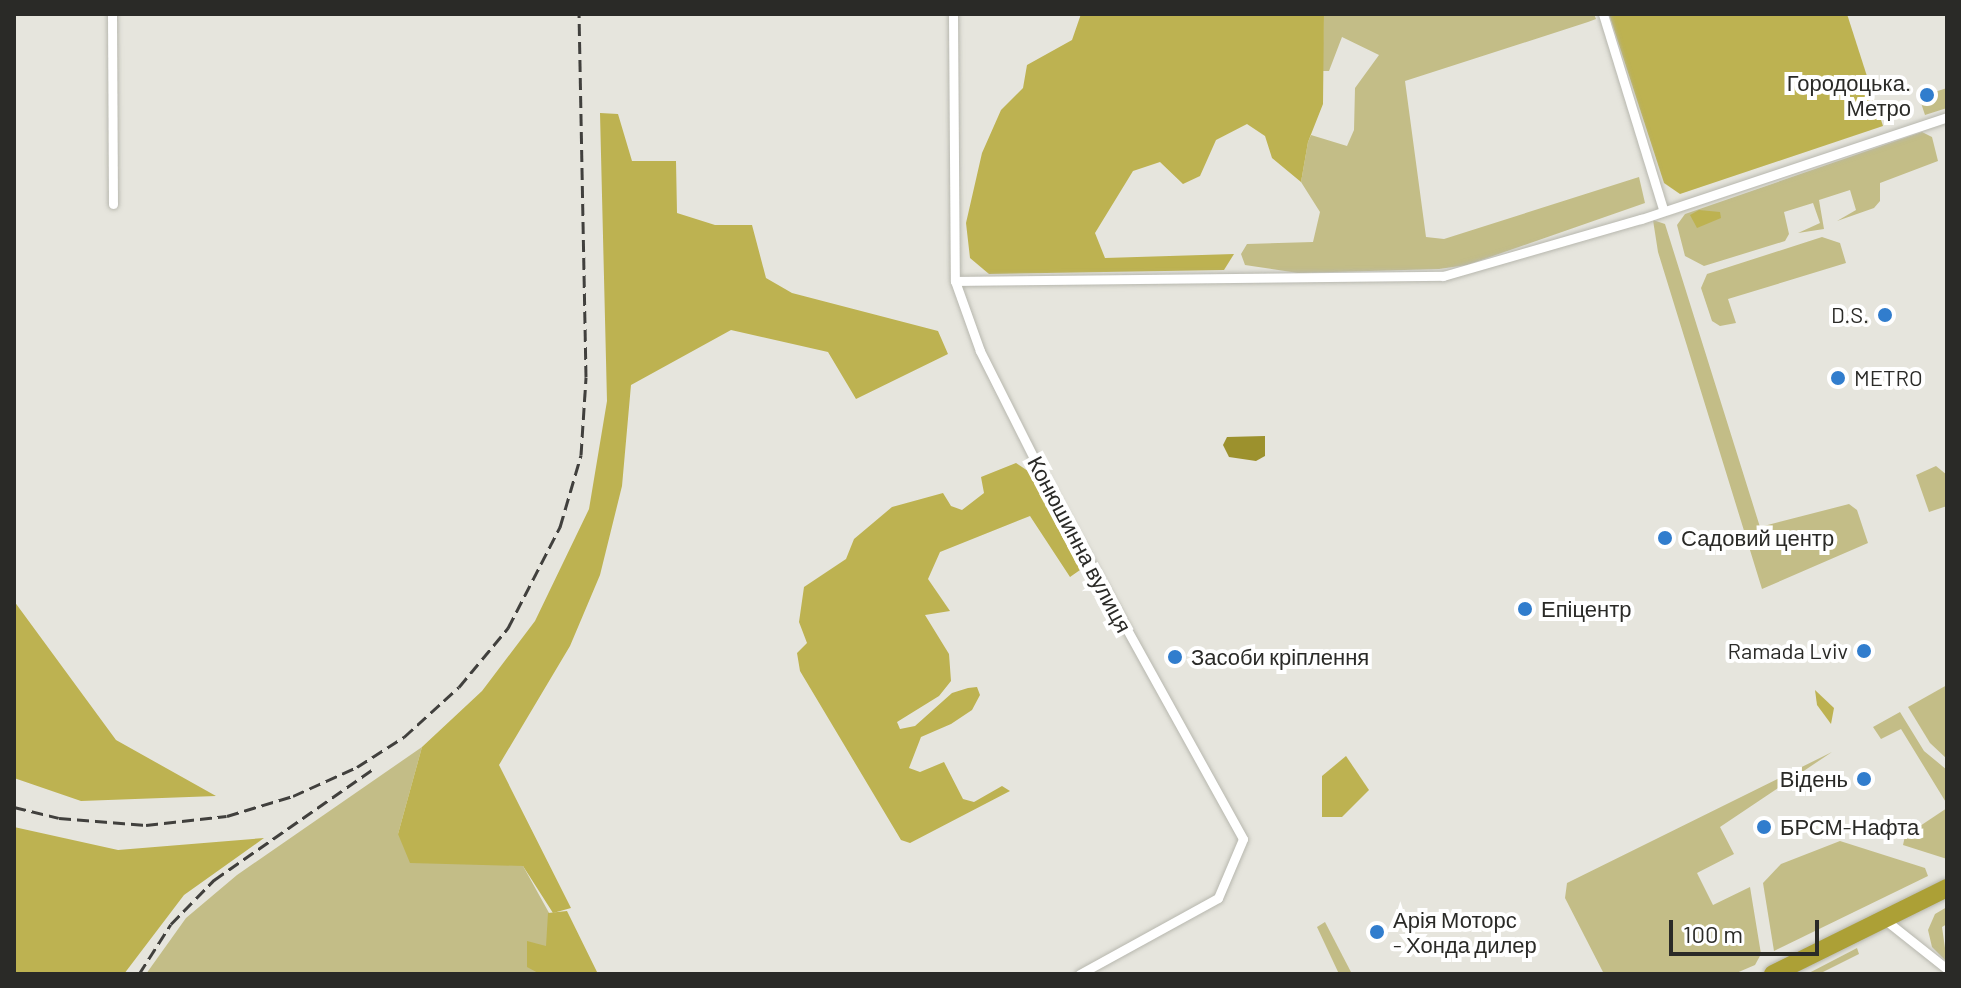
<!DOCTYPE html>
<meta charset="utf-8">
<style>
body{margin:0}
#map{position:relative;width:1961px;height:988px;overflow:hidden;background:#e6e5dd;font-family:Barlow,sans-serif}
div>[style]{position:absolute}
.green>*{inset:0;background:#c3bd87}
.forest>*{inset:0;background:#bdb251}
.water>*{inset:0;background:#9c912d}
.roads{filter:drop-shadow(0 0 2px #b7b7ae) drop-shadow(0 0 2px #b7b7ae)}
.street>*{height:9px;margin:-4.5px;padding:0 4.5px;transform-origin:4.5px;border-radius:4.5px;background:#fff}
.highway>*{height:18px;margin:-9px;padding:0 9px;transform-origin:9px;border-radius:9px;background:#aca036}
.rail>*{height:3px;margin-top:-1.5px;transform-origin:0;background:repeating-linear-gradient(90deg,#41403d 0 12px,transparent 0 18px)}
.dots>*{width:22px;height:22px;translate:-50% -50%;box-sizing:border-box;border:4px solid #fff;border-radius:50%}
span{translate:-50% -50%;white-space:nowrap;text-align:center;line-height:1.15;-webkit-text-stroke:8px #fff;paint-order:stroke}
.poi-label{font-size:22px;color:#2a2a27}
.right{translate:-100% -50%;text-align:right}
.left{translate:0 -50%;text-align:left}
.street-label{font-size:22px;color:#2a2a27}
.frame{position:absolute;inset:0;border:16px solid #2a2a27;pointer-events:none}
.scale{position:absolute;left:1669px;top:920px;width:150px;height:36px;box-sizing:border-box;border:4px solid #2a2a27;border-top:0;padding-left:10px;font-size:24px;line-height:28px;white-space:nowrap;color:#2a2a27;-webkit-text-stroke:6px #fff;paint-order:stroke}
</style>
<div id="map">
<div class="green">
<div style="clip-path:polygon(1324px 14px,1594px 14px,1596px 19px,1588px 22px,1405px 81px,1426px 237px,1444px 239px,1639px 177px,1645px 203px,1467px 265px,1439px 269px,1298px 273px,1245px 265px,1241px 254px,1247px 244px,1313px 242px,1320px 212px,1301px 182px,1308px 142px,1311px 135px,1347px 146px,1354px 130px,1355px 88px,1379px 55px,1342px 37px,1329px 71px,1322px 71px)"></div>
<div style="clip-path:polygon(1947px 88px,1947px 108px,1925px 115px,1919px 97px)"></div>
<div style="clip-path:polygon(1922px 132px,1932px 137px,1938px 161px,1880px 183px,1880px 201px,1874px 208px,1837px 221px,1856px 210px,1850px 190px,1819px 200px,1824px 229px,1798px 233px,1820px 223px,1813px 203px,1784px 212px,1789px 234px,1785px 241px,1704px 266px,1685px 256px,1677px 225px,1685px 214px)"></div>
<div style="clip-path:polygon(1653px 220px,1665px 224px,1760px 527px,1849px 504px,1857px 510px,1868px 543px,1762px 589px,1658px 252px)"></div>
<div style="clip-path:polygon(1822px 237px,1840px 243px,1846px 263px,1728px 299px,1736px 323px,1720px 326px,1712px 321px,1701px 288px,1707px 274px)"></div>
<div style="clip-path:polygon(1936px 466px,1947px 475px,1947px 506px,1929px 512px,1916px 475px)"></div>
<div style="clip-path:polygon(1947px 685px,1947px 759px,1930px 743px,1908px 707px)"></div>
<div style="clip-path:polygon(1900px 712px,1924px 751px,1947px 770px,1947px 804px,1901px 729px,1881px 739px,1873px 727px)"></div>
<div style="clip-path:polygon(422px 747px,398px 834px,523px 866px,583px 974px,146px 974px,186px 918px,237px 875px)"></div>
<div style="clip-path:polygon(1832px 752px,1720px 827px,1734px 854px,1697px 873px,1713px 905px,1750px 887px,1761px 954px,1755px 965px,1734px 974px,1604px 974px,1565px 898px,1567px 883px)"></div>
<div style="clip-path:polygon(1947px 808px,1947px 859px,1903px 845px,1905px 836px)"></div>
<div style="clip-path:polygon(1840px 841px,1925px 868px,1928px 876px,1774px 951px,1763px 883px,1781px 864px)"></div>
<div style="clip-path:polygon(1947px 907px,1947px 924px,1942px 927px,1947px 962px,1932px 947px,1928px 930px,1935px 914px)"></div>
<div style="clip-path:polygon(1325px 922px,1352px 974px,1339px 974px,1317px 927px)"></div>
<div style="clip-path:polygon(1857px 948px,1859px 954px,1819px 974px,1807px 974px)"></div>
</div>
<div class="forest">
<div style="clip-path:polygon(1081px 14px,1324px 14px,1323px 104px,1308px 142px,1301px 182px,1272px 158px,1265px 136px,1247px 124px,1216px 140px,1200px 176px,1183px 184px,1160px 162px,1133px 171px,1095px 233px,1105px 258px,1234px 254px,1224px 270px,989px 274px,970px 258px,966px 223px,982px 153px,1001px 110px,1023px 88px,1027px 65px,1072px 40px)"></div>
<div style="clip-path:polygon(1609px 14px,1847px 14px,1883px 126px,1680px 194px,1664px 183px)"></div>
<div style="clip-path:polygon(600px 113px,618px 114px,632px 161px,676px 161px,677px 213px,715px 225px,752px 225px,766px 278px,792px 293px,938px 331px,948px 354px,856px 399px,828px 352px,731px 330px,631px 385px,622px 486px,600px 575px,570px 646px,499px 765px,571px 908px,553px 913px,523px 866px,410px 863px,398px 834px,422px 747px,482px 691px,535px 621px,589px 509px,607px 401px)"></div>
<div style="clip-path:polygon(1699px 210px,1720px 212px,1721px 218px,1697px 228px,1690px 215px)"></div>
<div style="clip-path:polygon(1016px 463px,1028px 471px,1080px 570px,1070px 577px,1030px 516px,940px 552px,928px 579px,950px 611px,925px 615px,949px 654px,951px 681px,939px 696px,897px 722px,900px 729px,915px 726px,952px 693px,968px 688px,977px 687px,980px 695px,972px 710px,951px 724px,921px 737px,909px 768px,920px 772px,944px 762px,963px 799px,974px 802px,1002px 786px,1010px 791px,910px 843px,901px 840px,800px 671px,797px 653px,807px 643px,799px 622px,804px 587px,846px 559px,854px 539px,892px 507px,943px 493px,951px 506px,962px 510px,984px 493px,981px 477px)"></div>
<div style="clip-path:polygon(14px 601px,116px 740px,216px 796px,81px 801px,14px 778px)"></div>
<div style="clip-path:polygon(1815px 690px,1834px 708px,1831px 724px,1817px 705px)"></div>
<div style="clip-path:polygon(1346px 756px,1369px 790px,1342px 817px,1322px 817px,1322px 776px)"></div>
<div style="clip-path:polygon(14px 827px,118px 850px,264px 838px,184px 895px,124px 974px,14px 974px)"></div>
<div style="clip-path:polygon(567px 911px,598px 974px,540px 974px,527px 967px,527px 941px,546px 946px,548px 913px)"></div>
</div>
<div class="water">
<div style="clip-path:polygon(1265px 436px,1265px 456px,1256px 461px,1229px 457px,1223px 445px,1227px 437px)"></div>
</div>
<div class="roads">
<div class="street">
<div style="left:112px;top:14px;width:190px;rotate:89.7deg"></div>
<div style="left:953px;top:14px;width:267px;rotate:89.6deg"></div>
<div style="left:955px;top:281px;width:74px;rotate:70.3deg"></div>
<div style="left:980px;top:351px;width:162px;rotate:63.3deg"></div>
<div style="left:1053px;top:496px;width:392px;rotate:61deg"></div>
<div style="left:1243px;top:839px;width:64px;rotate:113deg"></div>
<div style="left:1218px;top:898px;width:158px;rotate:151.2deg"></div>
<div style="left:1603px;top:14px;width:204px;rotate:72.9deg"></div>
<div style="left:955px;top:281px;width:488px;rotate:-0.6deg"></div>
<div style="left:1443px;top:276px;width:206px;rotate:-16.1deg"></div>
<div style="left:1641px;top:219px;width:323px;rotate:-18.4deg"></div>
<div style="left:1884px;top:919px;width:80px;rotate:38.4deg"></div>
</div>
<div class="highway">
<div style="left:1773px;top:974px;width:194px;rotate:-26.3deg"></div>
</div>
</div>
<div class="rail">
<div style="left:14px;top:807px;width:46px;rotate:13.7deg"></div>
<div style="left:59px;top:818px;width:87px;rotate:4.6deg"></div>
<div style="left:146px;top:825px;width:81px;rotate:-6.3deg"></div>
<div style="left:227px;top:816px;width:69px;rotate:-16.9deg"></div>
<div style="left:293px;top:796px;width:70px;rotate:-24.4deg"></div>
<div style="left:357px;top:767px;width:56px;rotate:-32.6deg"></div>
<div style="left:404px;top:737px;width:74px;rotate:-42.3deg"></div>
<div style="left:459px;top:687px;width:77px;rotate:-50.3deg"></div>
<div style="left:508px;top:628px;width:114px;rotate:-62.8deg"></div>
<div style="left:560px;top:527px;width:75px;rotate:-73.7deg"></div>
<div style="left:581px;top:455px;width:78px;rotate:-86.3deg"></div>
<div style="left:586px;top:377px;width:363px;rotate:-91.1deg"></div>
<div style="left:139px;top:974px;width:59px;rotate:-57.4deg"></div>
<div style="left:171px;top:924px;width:62px;rotate:-45.7deg"></div>
<div style="left:214px;top:880px;width:194px;rotate:-34.9deg"></div>
</div>
<div class="dots">
<div style="left:1927px;top:95px;background:#317dcd"></div>
<div style="left:1885px;top:315px;background:#317dcd"></div>
<div style="left:1838px;top:378px;background:#317dcd"></div>
<div style="left:1665px;top:538px;background:#317dcd"></div>
<div style="left:1525px;top:609px;background:#317dcd"></div>
<div style="left:1864px;top:651px;background:#317dcd"></div>
<div style="left:1175px;top:657px;background:#317dcd"></div>
<div style="left:1864px;top:779px;background:#317dcd"></div>
<div style="left:1764px;top:827px;background:#317dcd"></div>
<div style="left:1377px;top:932px;background:#317dcd"></div>
</div>
<div class="poi-label">
<span class="right" style="left:1911px;top:95px">Городоцька.<br>Метро</span>
<span class="right" style="left:1869px;top:315px">D.S.</span>
<span class="left" style="left:1854px;top:378px">METRO</span>
<span class="left" style="left:1681px;top:538px">Садовий центр</span>
<span class="left" style="left:1541px;top:609px">Епіцентр</span>
<span class="right" style="left:1848px;top:651px">Ramada Lviv</span>
<span class="left" style="left:1191px;top:657px">Засоби кріплення</span>
<span class="right" style="left:1848px;top:779px">Відень</span>
<span class="left" style="left:1780px;top:827px">БРСМ-Нафта</span>
<span class="left" style="left:1393px;top:932px">Арія Моторс<br>- Хонда дилер</span>
</div>
<div class="street-label">
<span style="left:1080px;top:544px;rotate:62deg">Конюшинна вулиця</span>
</div>
<div class="frame"></div>
<div class="scale">100 m</div>
</div>
